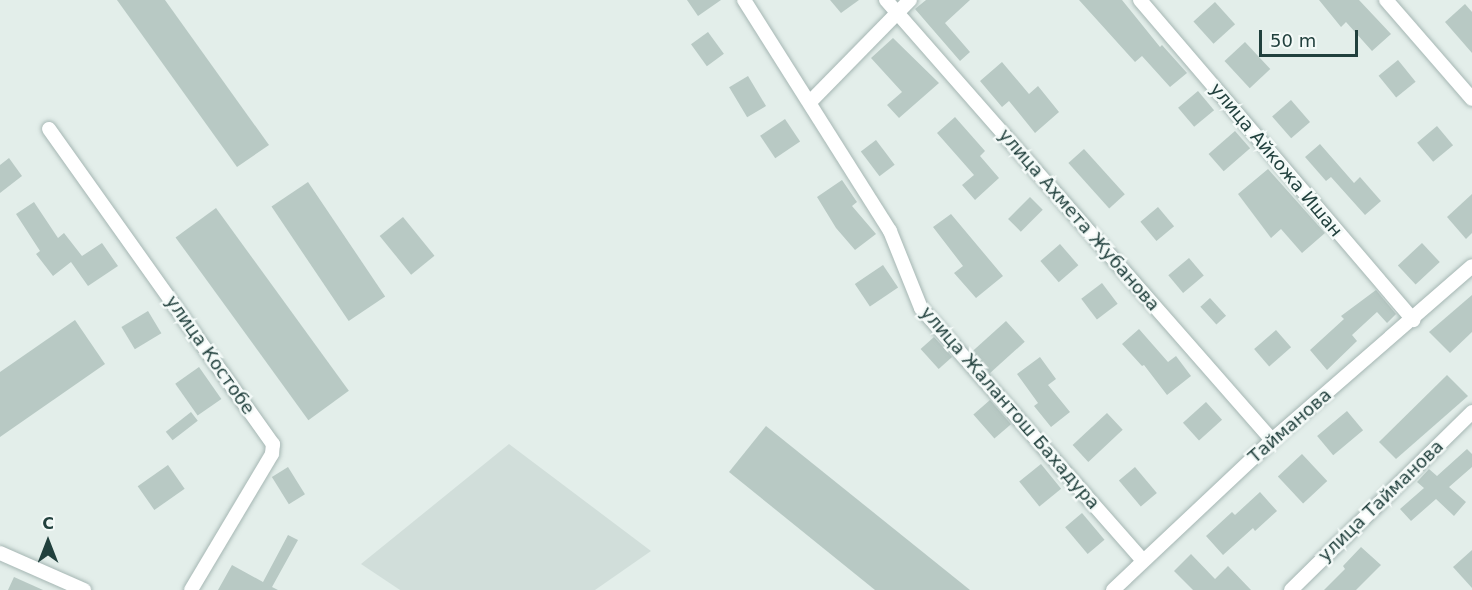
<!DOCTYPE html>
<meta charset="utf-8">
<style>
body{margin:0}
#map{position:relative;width:1472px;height:590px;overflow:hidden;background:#e3eeea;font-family:"DejaVu Sans",sans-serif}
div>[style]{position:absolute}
.built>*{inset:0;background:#d1deda}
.building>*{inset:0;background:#b8c9c4;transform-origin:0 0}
.roads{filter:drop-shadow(0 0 2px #a5b6b3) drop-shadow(0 0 2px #a5b6b3)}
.minor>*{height:14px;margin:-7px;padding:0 7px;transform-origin:7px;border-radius:7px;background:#fff}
span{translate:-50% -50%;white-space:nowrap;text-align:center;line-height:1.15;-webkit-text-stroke:5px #f4faf8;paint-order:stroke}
.street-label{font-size:18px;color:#21403d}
.north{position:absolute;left:18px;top:512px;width:60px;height:60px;-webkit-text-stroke:4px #f4faf8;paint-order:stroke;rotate:0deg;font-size:16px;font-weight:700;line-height:24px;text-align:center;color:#21403d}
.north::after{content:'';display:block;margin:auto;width:21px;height:27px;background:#21403d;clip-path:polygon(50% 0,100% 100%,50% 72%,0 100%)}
.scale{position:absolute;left:1259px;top:30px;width:99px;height:27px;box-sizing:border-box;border:3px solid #21403d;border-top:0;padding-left:8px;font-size:18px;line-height:21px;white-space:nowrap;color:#21403d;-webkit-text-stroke:4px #f4faf8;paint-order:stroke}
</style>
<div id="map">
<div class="built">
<div style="clip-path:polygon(509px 444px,651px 551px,595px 590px,400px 590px,361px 564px)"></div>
</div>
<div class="building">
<div style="clip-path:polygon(117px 0,165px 0,269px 145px,237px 167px)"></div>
<div style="clip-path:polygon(687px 0,721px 0,698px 16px)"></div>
<div style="clip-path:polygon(830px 0,859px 0,841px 13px)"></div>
<div style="clip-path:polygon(926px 0,970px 0,945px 23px,970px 52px,960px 61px,915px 9px)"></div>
<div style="clip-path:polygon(1079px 0,1122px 0,1160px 47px,1162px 45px,1187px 73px,1170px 87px,1142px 56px,1135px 62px)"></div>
<div style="clip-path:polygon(1319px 0,1359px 0,1391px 34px,1372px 51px,1346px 22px,1341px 27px)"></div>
<div style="left:1215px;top:2px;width:30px;height:29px;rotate:48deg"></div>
<div style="clip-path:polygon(1465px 4px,1472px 12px,1472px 53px,1445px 22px)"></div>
<div style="left:708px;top:32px;width:27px;height:21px;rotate:54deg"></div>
<div style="clip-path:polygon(893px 38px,939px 83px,899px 118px,887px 105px,902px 92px,871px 58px)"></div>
<div style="left:1245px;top:42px;width:37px;height:28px;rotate:47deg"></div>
<div style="left:1398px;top:60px;width:28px;height:25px;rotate:51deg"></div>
<div style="clip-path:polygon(1002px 62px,1029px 94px,1038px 86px,1059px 112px,1035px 133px,1009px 101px,1002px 107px,980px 81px)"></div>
<div style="left:748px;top:76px;width:35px;height:22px;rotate:59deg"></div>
<div style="left:1198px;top:91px;width:25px;height:26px;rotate:50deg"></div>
<div style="left:1291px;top:100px;width:29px;height:25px;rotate:49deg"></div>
<div style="clip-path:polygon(955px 117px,985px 151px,980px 156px,999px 178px,975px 200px,962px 185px,974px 175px,937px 133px)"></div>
<div style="left:785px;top:119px;width:27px;height:30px;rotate:56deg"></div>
<div style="left:1437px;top:126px;width:25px;height:26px;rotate:50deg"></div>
<div style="left:1235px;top:131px;width:23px;height:35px;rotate:49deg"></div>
<div style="left:876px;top:140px;width:31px;height:19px;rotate:53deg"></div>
<div style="clip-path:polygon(1320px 144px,1354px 183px,1360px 177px,1381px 201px,1365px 215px,1331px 177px,1326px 181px,1305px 157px)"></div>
<div style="left:1084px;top:149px;width:61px;height:21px;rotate:48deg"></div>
<div style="clip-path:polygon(9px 158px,22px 176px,0 193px,0 165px)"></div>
<div style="clip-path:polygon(1268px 169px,1325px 233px,1302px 253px,1281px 229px,1271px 238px,1238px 194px)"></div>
<div style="clip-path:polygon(842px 180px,857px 202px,852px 206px,876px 234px,855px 250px,836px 228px,817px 197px)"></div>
<div style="left:308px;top:182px;width:138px;height:44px;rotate:56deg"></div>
<div style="clip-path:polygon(1472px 194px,1472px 233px,1466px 239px,1447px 217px)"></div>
<div style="left:1030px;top:197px;width:18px;height:31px;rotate:45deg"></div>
<div style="clip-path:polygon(34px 202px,58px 238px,64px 233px,82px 256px,102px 243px,118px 266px,88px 286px,71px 262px,53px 276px,36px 254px,40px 251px,16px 214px)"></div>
<div style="left:1158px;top:207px;width:25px;height:23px;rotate:50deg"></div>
<div style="left:216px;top:208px;width:226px;height:50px;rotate:54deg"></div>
<div style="clip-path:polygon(951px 214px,1003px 276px,976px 298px,954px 273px,963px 266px,933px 227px)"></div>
<div style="left:403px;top:217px;width:50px;height:30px;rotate:51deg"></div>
<div style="left:1422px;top:243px;width:26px;height:33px;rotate:47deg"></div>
<div style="left:1060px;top:244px;width:28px;height:26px;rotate:49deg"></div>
<div style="left:1189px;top:258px;width:23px;height:27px;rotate:50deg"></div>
<div style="left:883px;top:265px;width:27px;height:34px;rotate:56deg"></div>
<div style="left:1102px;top:283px;width:26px;height:26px;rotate:53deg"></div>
<div style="clip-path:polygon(1376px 290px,1396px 314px,1387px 323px,1377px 312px,1352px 335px,1357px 341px,1327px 370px,1310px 350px,1344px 319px,1341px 316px)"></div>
<div style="clip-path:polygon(1472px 295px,1472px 332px,1450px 353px,1429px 332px)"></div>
<div style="left:1210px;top:298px;width:24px;height:13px;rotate:48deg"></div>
<div style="left:148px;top:311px;width:26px;height:31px;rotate:59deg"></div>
<div style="clip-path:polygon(75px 320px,105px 364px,0 437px,0 372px)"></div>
<div style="left:1006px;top:321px;width:28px;height:47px;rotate:48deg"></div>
<div style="clip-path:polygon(1139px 329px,1168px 362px,1176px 356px,1191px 376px,1167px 395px,1144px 365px,1142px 366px,1122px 344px)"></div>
<div style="left:1276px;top:330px;width:23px;height:29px;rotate:49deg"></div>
<div style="left:934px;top:337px;width:27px;height:18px;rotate:48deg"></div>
<div style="clip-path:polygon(1040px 357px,1056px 379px,1048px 385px,1070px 412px,1051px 427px,1034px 406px,1038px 403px,1017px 374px)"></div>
<div style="left:199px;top:367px;width:39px;height:29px;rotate:55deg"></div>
<div style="clip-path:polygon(1447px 375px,1468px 396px,1396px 459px,1379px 442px)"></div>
<div style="left:990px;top:400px;width:32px;height:22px;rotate:49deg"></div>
<div style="left:1206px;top:402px;width:24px;height:31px;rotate:48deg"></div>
<div style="left:1347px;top:411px;width:25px;height:39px;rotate:50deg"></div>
<div style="left:191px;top:412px;width:11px;height:32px;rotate:52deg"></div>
<div style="left:1107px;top:413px;width:23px;height:47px;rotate:47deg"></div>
<div style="clip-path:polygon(766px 426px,970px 590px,875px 590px,729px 472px)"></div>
<div style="clip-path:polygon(1467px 449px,1472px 454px,1472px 467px,1449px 487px,1466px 502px,1454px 516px,1436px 499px,1411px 521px,1400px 509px,1424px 488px,1417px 482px,1429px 469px,1437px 476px)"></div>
<div style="left:1302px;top:454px;width:37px;height:33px;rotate:47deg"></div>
<div style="left:1041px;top:464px;width:32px;height:28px;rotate:51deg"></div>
<div style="left:168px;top:465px;width:29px;height:37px;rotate:55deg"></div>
<div style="left:288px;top:467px;width:32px;height:19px;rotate:58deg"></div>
<div style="left:1135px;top:467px;width:34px;height:21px;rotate:50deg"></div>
<div style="clip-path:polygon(1260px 492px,1277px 511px,1255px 531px,1253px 528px,1223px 555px,1206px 536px,1232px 512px,1235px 515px)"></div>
<div style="left:1082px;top:513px;width:35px;height:22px;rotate:50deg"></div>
<div style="clip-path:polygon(288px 535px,298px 540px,272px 587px,278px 590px,218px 590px,232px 565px,263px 582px)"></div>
<div style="clip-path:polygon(1361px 547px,1381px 565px,1356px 590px,1324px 590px,1345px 569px,1343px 566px)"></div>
<div style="clip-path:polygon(1472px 550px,1472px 588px,1453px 567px)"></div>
<div style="clip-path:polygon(1191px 554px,1215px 579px,1228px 566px,1251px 590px,1193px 590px,1174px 571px)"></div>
<div style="clip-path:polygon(14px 577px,43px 590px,8px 590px)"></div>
</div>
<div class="roads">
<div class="minor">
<div style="left:744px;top:0;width:273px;rotate:57.7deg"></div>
<div style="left:890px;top:231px;width:83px;rotate:68.1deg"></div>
<div style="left:921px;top:308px;width:335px;rotate:48.7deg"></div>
<div style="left:886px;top:0;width:585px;rotate:48.74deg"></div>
<div style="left:1140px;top:0;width:421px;rotate:49.5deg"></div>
<div style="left:1386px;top:0;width:131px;rotate:49deg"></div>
<div style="left:810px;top:102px;width:143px;rotate:-45.6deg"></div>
<div style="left:49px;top:129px;width:387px;rotate:54.6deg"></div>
<div style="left:273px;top:444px;width:10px;rotate:96deg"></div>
<div style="left:272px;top:454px;width:158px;rotate:120.8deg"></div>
<div style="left:0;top:553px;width:92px;rotate:23.8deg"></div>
<div style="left:1113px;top:590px;width:219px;rotate:-43.3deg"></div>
<div style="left:1272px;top:440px;width:265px;rotate:-41deg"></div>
<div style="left:1291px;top:590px;width:254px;rotate:-44.5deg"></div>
</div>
</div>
<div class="street-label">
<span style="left:1276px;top:160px;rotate:50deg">улица Айкожа Ишан</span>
<span style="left:1079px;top:220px;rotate:49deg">улица Ахмета Жубанова</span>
<span style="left:210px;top:355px;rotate:55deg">улица Костобе</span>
<span style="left:1010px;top:408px;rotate:49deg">улица Жалантош Бахадура</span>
<span style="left:1290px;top:426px;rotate:-41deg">Тайманова</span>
<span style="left:1381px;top:501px;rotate:-44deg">улица Тайманова</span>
</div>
<div class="north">С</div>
<div class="scale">50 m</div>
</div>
